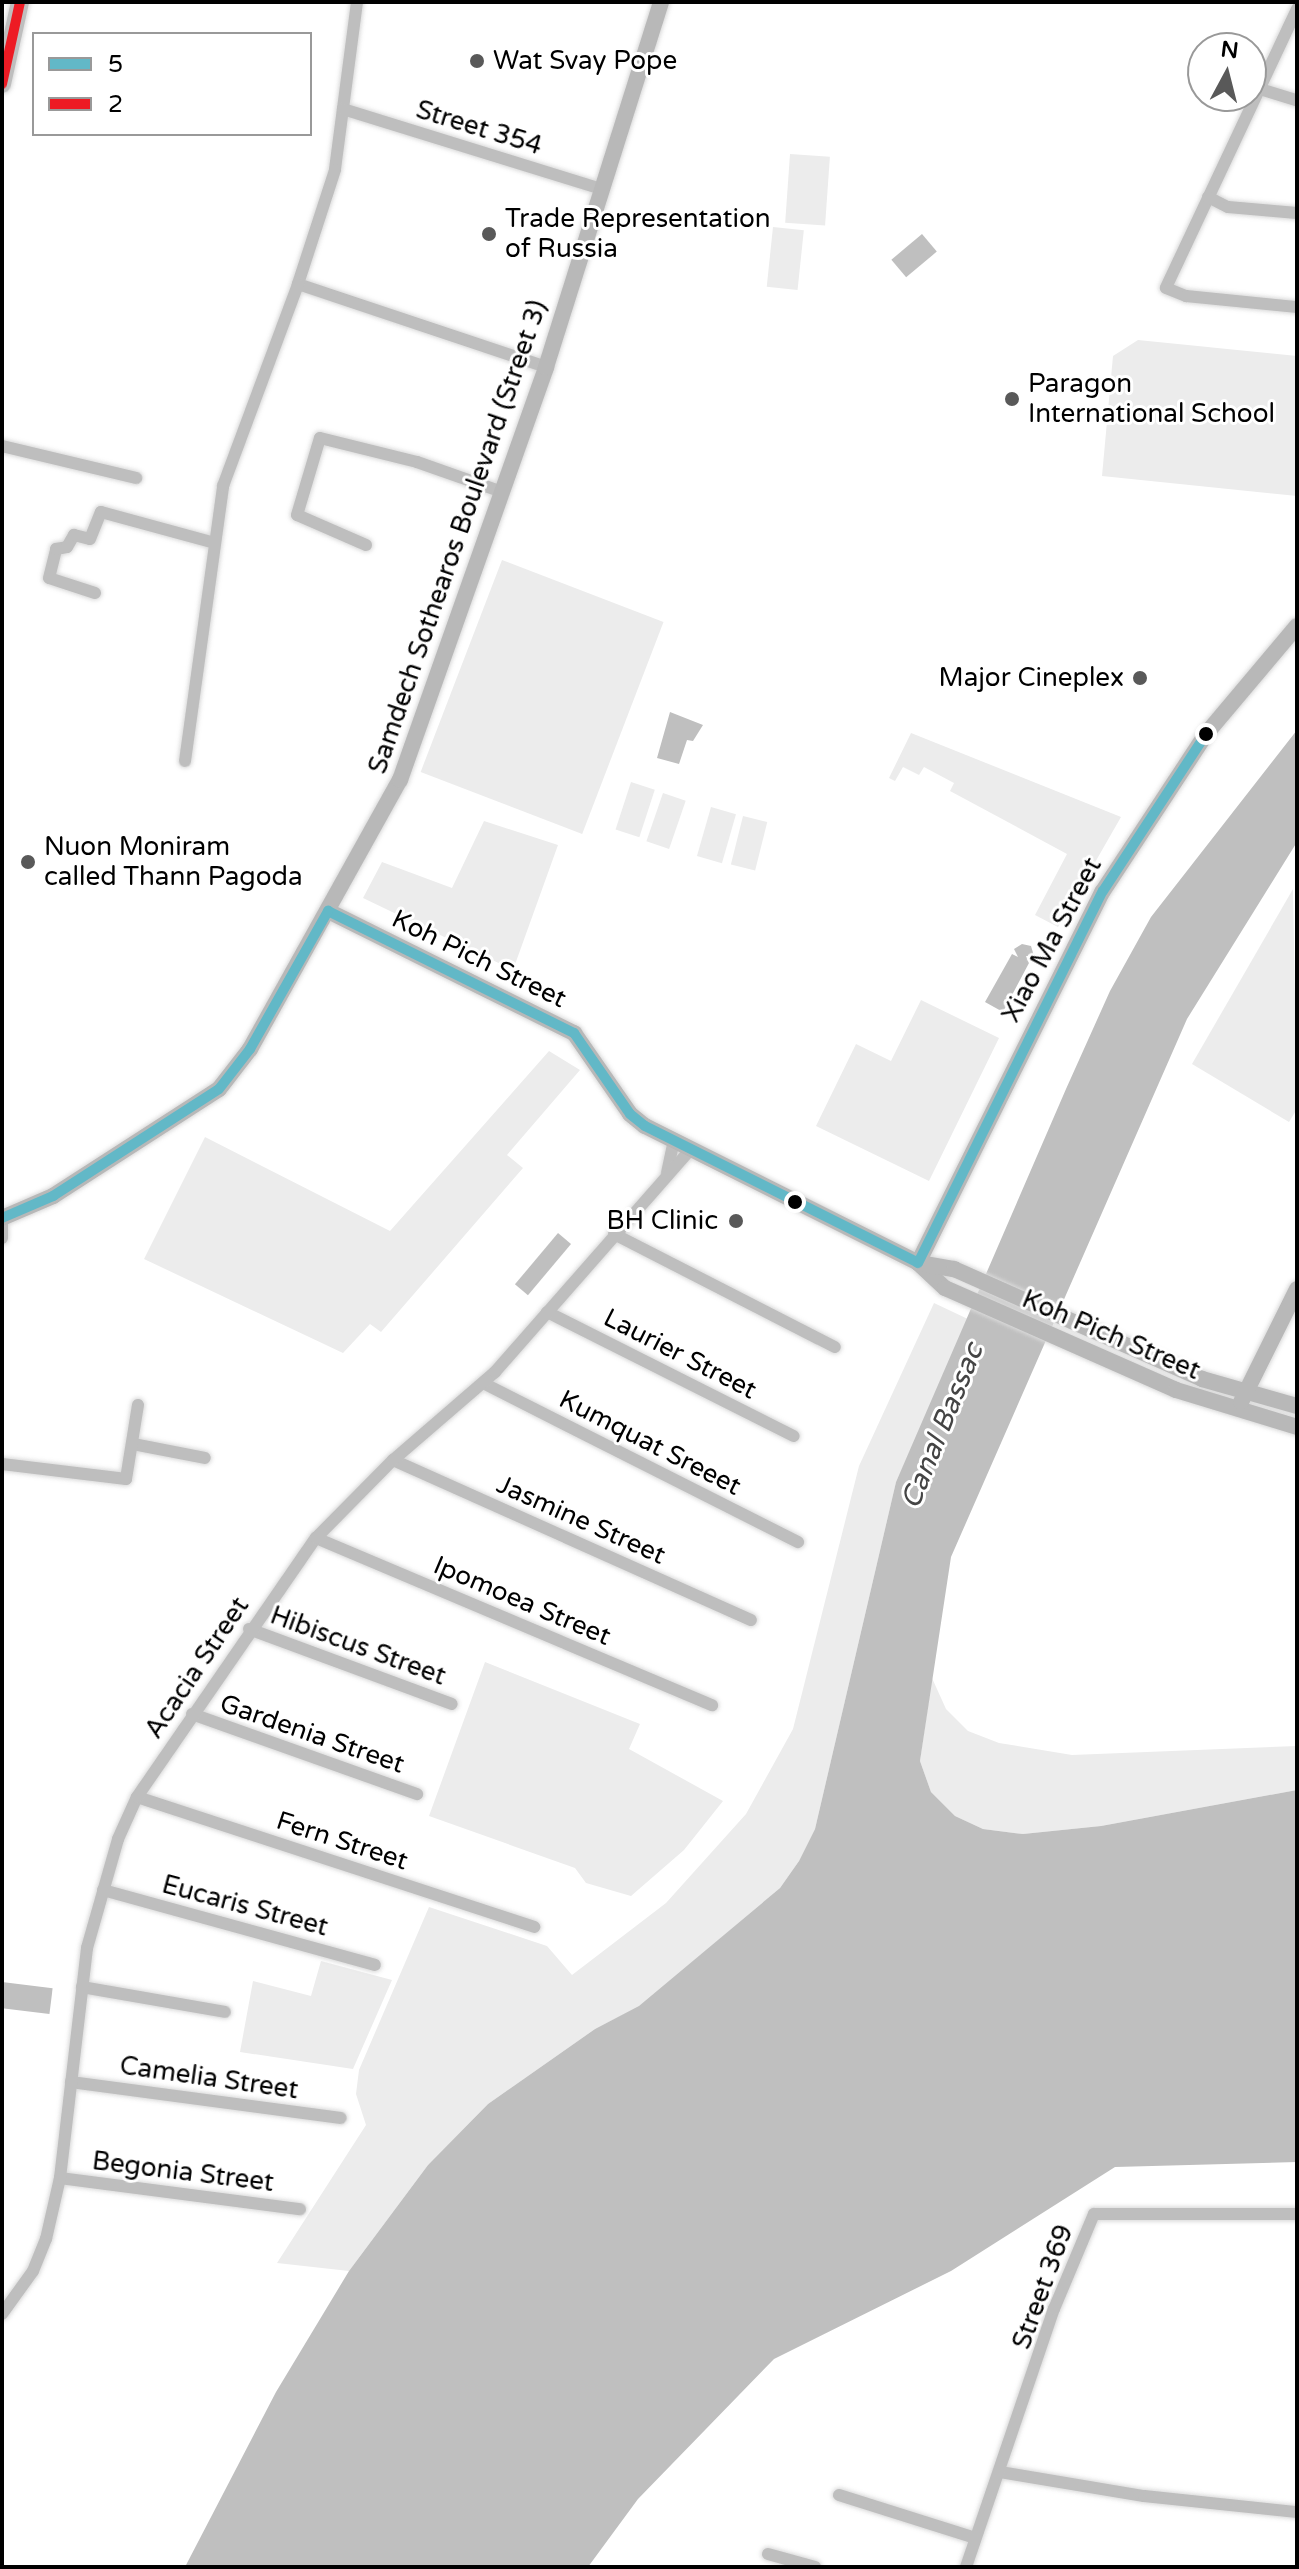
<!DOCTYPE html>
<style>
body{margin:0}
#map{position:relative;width:1299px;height:2569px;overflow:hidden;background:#fff;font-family:"Varela Round",sans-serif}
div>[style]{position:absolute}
.green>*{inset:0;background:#ececec;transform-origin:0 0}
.water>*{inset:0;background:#bfbfbf;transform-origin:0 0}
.roads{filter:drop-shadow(0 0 2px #dbdbdb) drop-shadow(0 0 2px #dbdbdb)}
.street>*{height:12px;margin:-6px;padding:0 6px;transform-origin:6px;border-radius:6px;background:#bebebe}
.secondary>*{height:16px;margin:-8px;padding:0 8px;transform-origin:8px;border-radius:8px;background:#b8b8b8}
.primary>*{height:18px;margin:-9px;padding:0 9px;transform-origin:9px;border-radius:9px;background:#bebebe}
.bus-1>*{height:10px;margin:-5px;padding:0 5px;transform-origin:5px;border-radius:5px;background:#62b8c7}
.bus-2>*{height:10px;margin:-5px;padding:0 5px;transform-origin:5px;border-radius:5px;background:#ed1b24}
.dots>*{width:22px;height:22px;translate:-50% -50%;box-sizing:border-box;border:4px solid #fff;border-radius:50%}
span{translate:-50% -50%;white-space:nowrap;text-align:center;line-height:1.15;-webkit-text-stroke:6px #fff;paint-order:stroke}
.poi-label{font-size:26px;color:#000}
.left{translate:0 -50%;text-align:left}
.right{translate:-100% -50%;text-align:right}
.street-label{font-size:26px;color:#000}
.water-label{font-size:28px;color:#444;font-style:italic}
.frame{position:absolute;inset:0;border:4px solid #000;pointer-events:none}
.legend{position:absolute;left:32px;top:32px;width:280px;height:104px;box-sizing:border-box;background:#fff;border:2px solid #999;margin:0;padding:10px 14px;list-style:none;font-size:24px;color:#000}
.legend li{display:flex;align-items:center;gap:16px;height:40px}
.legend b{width:40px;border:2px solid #999}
.north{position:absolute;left:1187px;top:32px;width:80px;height:80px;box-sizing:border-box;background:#fff;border:2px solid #999;border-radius:50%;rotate:7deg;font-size:22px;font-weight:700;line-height:32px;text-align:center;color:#000}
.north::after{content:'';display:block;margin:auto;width:28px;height:36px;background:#595959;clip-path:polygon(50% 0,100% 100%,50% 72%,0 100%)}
</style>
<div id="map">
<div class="green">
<div style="left:790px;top:154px;width:40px;height:69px;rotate:4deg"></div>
<div style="left:773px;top:227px;width:31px;height:60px;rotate:6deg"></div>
<div style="clip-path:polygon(1138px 340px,1297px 356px,1297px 496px,1102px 476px,1113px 356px)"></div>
<div style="left:502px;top:560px;width:173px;height:227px;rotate:21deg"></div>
<div style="clip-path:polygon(911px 733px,1121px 817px,1058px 927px,1035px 915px,1067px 854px,950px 791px,954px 783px,924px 767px,919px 775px,903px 767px,895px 781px,889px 778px)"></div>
<div style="left:631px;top:782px;width:25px;height:50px;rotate:18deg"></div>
<div style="left:663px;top:793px;width:24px;height:51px;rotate:19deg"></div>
<div style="left:711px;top:807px;width:26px;height:51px;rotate:16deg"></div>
<div style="left:743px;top:816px;width:25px;height:50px;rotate:14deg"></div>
<div style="clip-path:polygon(484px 821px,558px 845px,513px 970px,363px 898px,382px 862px,452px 888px)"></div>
<div style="clip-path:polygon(1293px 889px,1297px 1109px,1289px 1122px,1192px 1064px)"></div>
<div style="clip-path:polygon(921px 1000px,999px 1038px,929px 1181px,816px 1126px,856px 1044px,891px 1061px)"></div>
<div style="clip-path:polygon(549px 1051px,580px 1070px,507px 1155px,523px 1168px,381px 1332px,370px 1324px,343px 1353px,144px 1259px,205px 1137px,390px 1231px)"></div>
<div style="clip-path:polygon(934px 1303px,970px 1320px,896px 1482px,815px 1829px,799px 1861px,780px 1888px,639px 2007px,595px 2029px,488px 2104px,428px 2165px,349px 2271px,277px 2263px,366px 2125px,356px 2094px,359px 2070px,429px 1907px,547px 1946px,572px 1975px,666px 1903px,746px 1814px,793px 1729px,859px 1466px)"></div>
<div style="clip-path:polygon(485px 1662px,640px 1724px,629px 1749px,723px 1801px,684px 1850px,631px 1896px,586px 1883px,575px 1868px,429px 1816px)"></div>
<div style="clip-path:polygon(932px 1678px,946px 1709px,968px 1731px,999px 1743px,1072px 1755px,1297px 1746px,1297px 1790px,1101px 1826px,1023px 1834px,983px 1829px,955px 1816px,931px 1792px,920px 1761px)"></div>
<div style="clip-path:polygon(321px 1961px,392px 1980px,353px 2069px,240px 2052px,253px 1981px,311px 1996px)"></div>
</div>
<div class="water">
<div style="left:922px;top:234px;width:23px;height:40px;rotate:50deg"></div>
<div style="clip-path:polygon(670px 712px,703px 725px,693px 741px,687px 740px,679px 764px,657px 758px)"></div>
<div style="clip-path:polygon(1297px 730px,1297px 842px,1187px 1019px,951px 1557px,920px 1761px,931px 1792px,955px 1816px,983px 1829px,1023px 1834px,1101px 1826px,1297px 1790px,1297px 2162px,1115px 2167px,951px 2271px,774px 2359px,638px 2499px,588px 2567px,185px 2567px,276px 2392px,349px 2271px,428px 2165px,488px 2104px,595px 2029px,639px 2006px,780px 1888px,799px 1861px,815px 1829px,896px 1482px,1066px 1089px,1110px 991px,1151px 917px)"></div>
<div style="clip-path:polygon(1022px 944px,1031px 946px,1034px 956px,1026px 956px,1029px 963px,1003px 1012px,985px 1002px,1012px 954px,1018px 957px,1014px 949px)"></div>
<div style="left:558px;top:1233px;width:17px;height:67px;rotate:40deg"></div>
<div style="left:2px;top:1982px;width:51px;height:26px;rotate:7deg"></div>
</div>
<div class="roads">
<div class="street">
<div style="left:357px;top:2px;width:169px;rotate:97.5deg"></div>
<div style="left:335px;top:170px;width:120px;rotate:108deg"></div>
<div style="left:298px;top:284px;width:262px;rotate:18.5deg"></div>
<div style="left:1297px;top:9px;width:308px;rotate:115.2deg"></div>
<div style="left:1166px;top:288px;width:22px;rotate:22deg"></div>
<div style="left:1186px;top:296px;width:112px;rotate:5.7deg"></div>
<div style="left:1260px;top:89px;width:39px;rotate:17deg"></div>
<div style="left:343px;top:109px;width:270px;rotate:17.2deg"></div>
<div style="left:1208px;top:197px;width:22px;rotate:27deg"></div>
<div style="left:1228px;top:207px;width:69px;rotate:5deg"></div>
<div style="left:2px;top:446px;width:138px;rotate:13.4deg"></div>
<div style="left:366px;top:545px;width:75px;rotate:-156.5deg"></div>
<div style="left:297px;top:515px;width:80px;rotate:-73.4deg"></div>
<div style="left:320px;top:438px;width:100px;rotate:13.9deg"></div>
<div style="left:417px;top:462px;width:90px;rotate:19.4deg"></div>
<div style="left:95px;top:593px;width:48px;rotate:-161.9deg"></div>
<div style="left:49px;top:578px;width:30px;rotate:-76deg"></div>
<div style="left:56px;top:549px;width:11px;rotate:-10deg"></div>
<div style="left:67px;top:547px;width:14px;rotate:-60deg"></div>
<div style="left:74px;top:535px;width:16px;rotate:14deg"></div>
<div style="left:90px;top:539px;width:29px;rotate:-68deg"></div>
<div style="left:101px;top:512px;width:118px;rotate:15.2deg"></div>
<div style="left:185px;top:761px;width:278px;rotate:-82.1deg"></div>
<div style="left:223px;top:486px;width:215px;rotate:-69.6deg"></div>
<div style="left:667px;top:1173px;width:33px;rotate:-78deg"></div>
<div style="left:2px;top:1223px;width:15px;rotate:90deg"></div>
<div style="left:614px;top:1234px;width:248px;rotate:27.1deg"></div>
<div style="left:547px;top:1312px;width:276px;rotate:26.7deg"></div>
<div style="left:483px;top:1383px;width:353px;rotate:26.8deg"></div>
<div style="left:133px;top:1444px;width:73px;rotate:11deg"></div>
<div style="left:393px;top:1460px;width:392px;rotate:24.1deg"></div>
<div style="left:2px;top:1464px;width:125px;rotate:6.9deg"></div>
<div style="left:126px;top:1479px;width:75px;rotate:-80.8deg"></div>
<div style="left:316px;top:1538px;width:430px;rotate:22.9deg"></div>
<div style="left:249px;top:1629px;width:216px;rotate:20.3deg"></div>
<div style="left:192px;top:1714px;width:239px;rotate:19.6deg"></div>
<div style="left:137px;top:1797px;width:418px;rotate:18.1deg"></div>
<div style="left:103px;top:1890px;width:282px;rotate:15.4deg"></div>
<div style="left:82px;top:1987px;width:145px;rotate:9.9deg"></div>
<div style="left:71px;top:2082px;width:272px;rotate:7.6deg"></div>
<div style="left:60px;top:2178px;width:242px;rotate:7.4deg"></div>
<div style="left:2px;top:2314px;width:53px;rotate:-54.2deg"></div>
<div style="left:33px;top:2271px;width:35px;rotate:-68deg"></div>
<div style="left:46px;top:2239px;width:63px;rotate:-77.1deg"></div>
<div style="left:60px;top:2178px;width:232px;rotate:-83.3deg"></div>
<div style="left:87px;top:1948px;width:113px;rotate:-74.1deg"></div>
<div style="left:118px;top:1839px;width:46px;rotate:-65.7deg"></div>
<div style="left:137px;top:1797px;width:315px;rotate:-55.4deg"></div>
<div style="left:316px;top:1538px;width:110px;rotate:-45.4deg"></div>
<div style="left:393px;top:1460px;width:135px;rotate:-40.8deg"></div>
<div style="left:495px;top:1372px;width:295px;rotate:-48.7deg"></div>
<div style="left:1000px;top:2472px;width:146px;rotate:9.5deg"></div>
<div style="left:1144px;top:2496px;width:154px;rotate:6deg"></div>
<div style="left:839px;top:2495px;width:143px;rotate:17.5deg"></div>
<div style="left:768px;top:2554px;width:49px;rotate:15.5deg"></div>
<div style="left:966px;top:2567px;width:273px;rotate:-71.2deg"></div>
<div style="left:1054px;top:2309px;width:103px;rotate:-67.2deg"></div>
<div style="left:1094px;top:2214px;width:203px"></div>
</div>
<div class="secondary">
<div style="left:328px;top:911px;width:275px;rotate:26.4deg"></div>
<div style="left:574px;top:1033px;width:98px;rotate:55.3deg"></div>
<div style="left:630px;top:1114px;width:19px;rotate:39deg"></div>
<div style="left:645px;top:1126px;width:305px;rotate:26.6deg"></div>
<div style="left:918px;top:1263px;width:37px;rotate:43deg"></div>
<div style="left:945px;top:1288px;width:253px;rotate:23.8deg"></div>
<div style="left:1176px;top:1390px;width:127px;rotate:17deg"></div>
<div style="left:2px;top:1218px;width:56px;rotate:-23.3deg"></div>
<div style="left:53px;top:1196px;width:197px;rotate:-32.8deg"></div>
<div style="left:219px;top:1089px;width:51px;rotate:-52.2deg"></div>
<div style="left:250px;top:1049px;width:308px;rotate:-60.9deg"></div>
<div style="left:400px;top:780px;width:438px;rotate:-70.5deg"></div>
<div style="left:546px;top:367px;width:383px;rotate:-72.5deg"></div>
<div style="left:918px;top:1263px;width:415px;rotate:-63.6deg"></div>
<div style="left:1103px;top:891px;width:188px;rotate:-56.7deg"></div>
<div style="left:1206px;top:734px;width:141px;rotate:-49.9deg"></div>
<div style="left:919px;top:1263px;width:36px;rotate:10deg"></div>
<div style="left:954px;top:1269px;width:271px;rotate:23.9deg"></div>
<div style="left:1202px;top:1379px;width:99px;rotate:15.9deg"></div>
<div style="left:1241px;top:1402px;width:126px;rotate:-63.6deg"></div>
</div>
<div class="primary">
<div style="left:2px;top:84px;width:84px;rotate:-77.6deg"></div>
</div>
</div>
<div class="bus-1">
<div style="left:328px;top:911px;width:275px;rotate:26.4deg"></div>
<div style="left:574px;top:1033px;width:98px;rotate:55.3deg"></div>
<div style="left:630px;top:1114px;width:19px;rotate:39deg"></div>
<div style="left:645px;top:1126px;width:305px;rotate:26.6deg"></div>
<div style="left:2px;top:1218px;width:56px;rotate:-23.3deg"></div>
<div style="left:53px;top:1196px;width:197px;rotate:-32.8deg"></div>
<div style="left:219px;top:1089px;width:51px;rotate:-52.2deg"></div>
<div style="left:250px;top:1049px;width:159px;rotate:-60.5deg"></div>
<div style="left:918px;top:1263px;width:415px;rotate:-63.6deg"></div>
<div style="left:1103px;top:891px;width:188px;rotate:-56.7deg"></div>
</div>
<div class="bus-2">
<div style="left:2px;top:84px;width:84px;rotate:-77.6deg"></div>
</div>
<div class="dots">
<div style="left:477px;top:61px;background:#595959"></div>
<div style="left:489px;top:234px;background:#595959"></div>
<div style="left:1012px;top:399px;background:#595959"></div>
<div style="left:1140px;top:678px;background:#595959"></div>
<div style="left:1206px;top:734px;background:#000"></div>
<div style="left:28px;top:862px;background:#595959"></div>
<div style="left:795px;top:1202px;background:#000"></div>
<div style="left:736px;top:1221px;background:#595959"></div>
</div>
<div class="poi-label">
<span class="left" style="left:493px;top:61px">Wat Svay Pope</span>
<span class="left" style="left:505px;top:234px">Trade Representation<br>of Russia</span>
<span class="left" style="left:1028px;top:399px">Paragon<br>International School</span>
<span class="right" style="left:1124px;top:678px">Major Cineplex</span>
<span class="left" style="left:44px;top:862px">Nuon Moniram<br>called Thann Pagoda</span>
<span class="right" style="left:718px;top:1221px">BH Clinic</span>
</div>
<div class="street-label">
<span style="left:479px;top:128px;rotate:17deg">Street 354</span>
<span style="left:458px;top:537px;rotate:-71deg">Samdech Sothearos Boulevard (Street 3)</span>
<span style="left:1052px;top:940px;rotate:-62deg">Xiao Ma Street</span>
<span style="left:479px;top:959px;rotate:26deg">Koh Pich Street</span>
<span style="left:1111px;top:1335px;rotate:23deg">Koh Pich Street</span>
<span style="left:680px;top:1354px;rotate:27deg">Laurier Street</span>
<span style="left:650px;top:1443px;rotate:27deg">Kumquat Sreeet</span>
<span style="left:581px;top:1520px;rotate:24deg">Jasmine Street</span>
<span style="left:522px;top:1601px;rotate:23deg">Ipomoea Street</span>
<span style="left:358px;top:1646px;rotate:20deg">Hibiscus Street</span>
<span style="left:197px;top:1668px;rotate:-56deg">Acacia Street</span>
<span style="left:312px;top:1734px;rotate:19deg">Gardenia Street</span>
<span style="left:342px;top:1841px;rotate:18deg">Fern Street</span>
<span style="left:245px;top:1906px;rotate:15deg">Eucaris Street</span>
<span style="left:209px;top:2078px;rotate:8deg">Camelia Street</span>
<span style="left:183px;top:2172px;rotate:7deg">Begonia Street</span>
<span style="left:1043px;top:2287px;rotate:-70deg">Street 369</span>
</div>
<div class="water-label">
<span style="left:942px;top:1426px;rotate:-68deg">Canal Bassac</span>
</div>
<div class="frame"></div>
<ul class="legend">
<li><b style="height:10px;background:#62b8c7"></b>5</li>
<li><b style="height:10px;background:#ed1b24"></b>2</li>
</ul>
<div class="north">N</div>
</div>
